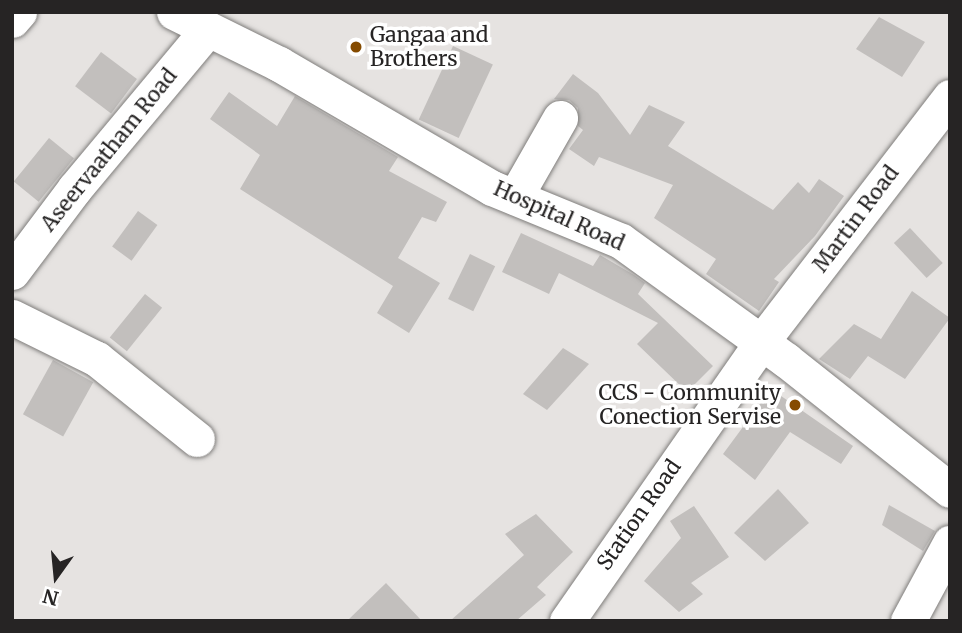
<!DOCTYPE html>
<style>
body{margin:0}
#map{position:relative;width:962px;height:633px;overflow:hidden;background:#e6e3e1;font-family:Merriweather,serif}
div>[style]{position:absolute}
.building>*{inset:0;background:#c2bfbd;transform-origin:0 0}
.roads{filter:drop-shadow(0 0 2px #7f7d7b) drop-shadow(0 0 2px #7f7d7b)}
.minor>*{height:35px;margin:-17.5px;padding:0 17.5px;transform-origin:17.5px;border-radius:17.5px;background:#fff}
.dots>*{width:19px;height:19px;translate:-50% -50%;box-sizing:border-box;border:4px solid #fff;border-radius:50%}
span{translate:-50% -50%;white-space:nowrap;text-align:center;line-height:1.15;-webkit-text-stroke:7px #fff;paint-order:stroke}
.poi-label{font-size:21px;color:#262424}
.left{translate:0 -50%;text-align:left}
.right{translate:-100% -50%;text-align:right}
.street-label{font-size:21px;color:#262424}
.frame{position:absolute;inset:0;border:14px solid #262424;pointer-events:none}
.north{position:absolute;left:21px;top:542px;width:70px;height:70px;-webkit-text-stroke:5px #fff;paint-order:stroke;rotate:195deg;font-size:19px;font-weight:700;line-height:28px;text-align:center;color:#262424}
.north::after{content:'';display:block;margin:auto;width:24px;height:32px;background:#262424;clip-path:polygon(50% 0,100% 100%,50% 72%,0 100%)}
</style>
<div id="map">
<div class="building">
<div style="clip-path:polygon(879px 17px,925px 42px,902px 77px,856px 49px)"></div>
<div style="left:453px;top:46px;width:44px;height:81px;rotate:25deg"></div>
<div style="left:101px;top:52px;width:45px;height:43px;rotate:37deg"></div>
<div style="clip-path:polygon(573px 74px,598px 93px,630px 135px,649px 105px,685px 122px,668px 146px,773px 210px,798px 182px,809px 193px,819px 179px,844px 196px,815px 236px,774px 279px,779px 282px,759px 311px,706px 274px,716px 259px,654px 218px,673px 185px,599px 157px,594px 166px,569px 149px,583px 130px,578px 126px,578px 108px,569px 100px,554px 99px)"></div>
<div style="clip-path:polygon(229px 92px,277px 126px,295px 96px,398px 157px,389px 171px,447px 202px,436px 222px,422px 217px,398px 258px,440px 283px,409px 333px,377px 313px,393px 286px,240px 189px,260px 155px,210px 119px)"></div>
<div style="left:49px;top:138px;width:32px;height:56px;rotate:39deg"></div>
<div style="left:138px;top:211px;width:24px;height:44px;rotate:36deg"></div>
<div style="left:910px;top:228px;width:48px;height:22px;rotate:47deg"></div>
<div style="clip-path:polygon(521px 233px,593px 266px,600px 255px,634px 275px,645px 283px,638px 294px,713px 366px,687px 392px,637px 344px,658px 323px,559px 273px,549px 294px,502px 272px)"></div>
<div style="left:470px;top:254px;width:28px;height:50px;rotate:26deg"></div>
<div style="clip-path:polygon(912px 291px,950px 318px,905px 379px,868px 356px,850px 379px,819px 359px,854px 324px,881px 339px)"></div>
<div style="left:145px;top:294px;width:22px;height:56px;rotate:39deg"></div>
<div style="clip-path:polygon(563px 348px,589px 364px,547px 410px,523px 394px)"></div>
<div style="left:53px;top:360px;width:46px;height:62px;rotate:29deg"></div>
<div style="clip-path:polygon(771px 389px,853px 446px,841px 464px,790px 432px,755px 480px,723px 454px)"></div>
<div style="clip-path:polygon(778px 489px,809px 523px,765px 561px,734px 533px)"></div>
<div style="clip-path:polygon(889px 505px,935px 531px,923px 551px,882px 525px)"></div>
<div style="clip-path:polygon(694px 506px,729px 557px,691px 583px,703px 594px,679px 612px,644px 581px,681px 538px,670px 521px)"></div>
<div style="clip-path:polygon(536px 514px,573px 552px,537px 587px,546px 595px,516px 621px,450px 621px,524px 555px,505px 534px)"></div>
<div style="clip-path:polygon(386px 583px,422px 621px,347px 621px)"></div>
</div>
<div class="roads">
<div class="minor">
<div style="left:174px;top:12px;width:117px;rotate:26.3deg"></div>
<div style="left:279px;top:64px;width:246px;rotate:30.2deg"></div>
<div style="left:492px;top:188px;width:139px;rotate:22.3deg"></div>
<div style="left:621px;top:241px;width:203px;rotate:35.8deg"></div>
<div style="left:786px;top:360px;width:209px;rotate:38.4deg"></div>
<div style="left:12px;top:20px;width:11px;rotate:-49deg"></div>
<div style="left:515px;top:197px;width:91px;rotate:-60.3deg"></div>
<div style="left:12px;top:272px;width:105px;rotate:-53.1deg"></div>
<div style="left:75px;top:188px;width:207px;rotate:-50.1deg"></div>
<div style="left:12px;top:317px;width:95px;rotate:26.3deg"></div>
<div style="left:97px;top:359px;width:128px;rotate:38.7deg"></div>
<div style="left:567px;top:621px;width:341px;rotate:-55.1deg"></div>
<div style="left:762px;top:341px;width:308px;rotate:-52.4deg"></div>
<div style="left:908px;top:621px;width:89px;rotate:-61.7deg"></div>
</div>
</div>
<div class="dots">
<div style="left:356px;top:47px;background:#854b00"></div>
<div style="left:795px;top:405px;background:#854b00"></div>
</div>
<div class="poi-label">
<span class="left" style="left:370px;top:47px">Gangaa and<br>Brothers</span>
<span class="right" style="left:781px;top:405px">CCS - Community<br>Conection Servise</span>
</div>
<div class="street-label">
<span style="left:109px;top:150px;rotate:-51deg">Aseervaatham Road</span>
<span style="left:559px;top:216px;rotate:24deg">Hospital Road</span>
<span style="left:856px;top:219px;rotate:-53deg">Martin Road</span>
<span style="left:639px;top:515px;rotate:-55deg">Station Road</span>
</div>
<div class="frame"></div>
<div class="north">N</div>
</div>
